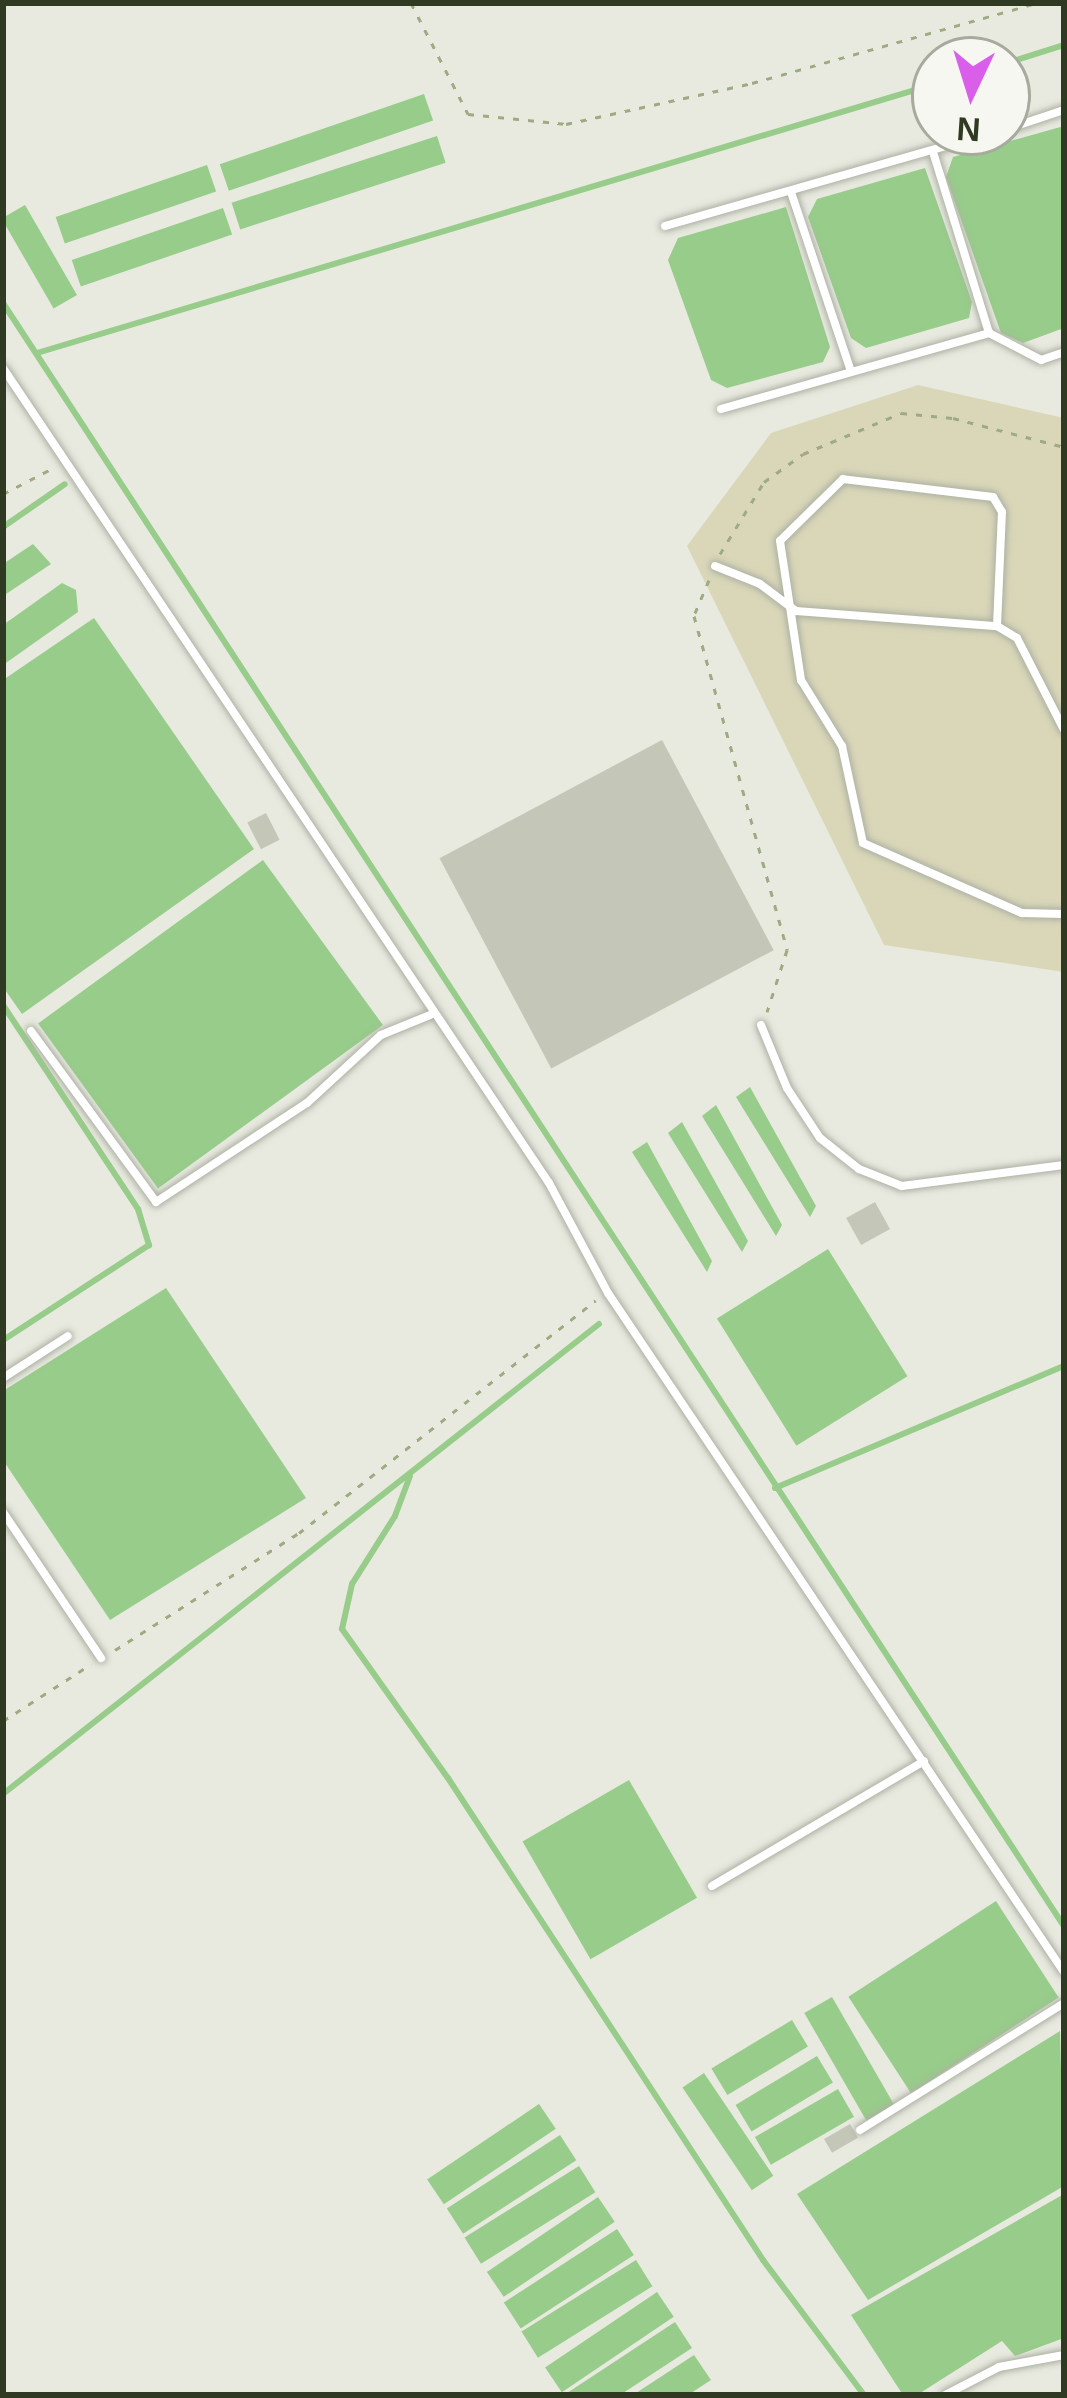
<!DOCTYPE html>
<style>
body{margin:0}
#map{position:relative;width:1067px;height:2398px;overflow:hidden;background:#e8eae0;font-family:Helvetica,sans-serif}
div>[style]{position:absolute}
.green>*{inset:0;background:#dad7b9}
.water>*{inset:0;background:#98cc8a;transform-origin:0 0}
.stream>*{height:6px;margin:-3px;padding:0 3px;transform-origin:3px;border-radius:3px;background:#98cc8a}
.building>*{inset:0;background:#c4c7b8;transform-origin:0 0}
.path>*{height:3px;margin-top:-1.5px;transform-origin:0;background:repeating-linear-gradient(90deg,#9eab82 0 6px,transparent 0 15px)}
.roads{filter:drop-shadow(0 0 3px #adb1a3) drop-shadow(0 0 3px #adb1a3)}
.lane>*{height:8px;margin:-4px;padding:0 4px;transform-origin:4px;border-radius:4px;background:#fff}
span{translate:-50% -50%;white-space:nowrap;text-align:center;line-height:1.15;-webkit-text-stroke:12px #f6f7f0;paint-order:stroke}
.frame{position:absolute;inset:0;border:6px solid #303922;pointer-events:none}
.north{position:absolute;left:911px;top:36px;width:120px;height:120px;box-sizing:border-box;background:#f6f7f0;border:3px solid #a7ab9e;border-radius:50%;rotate:184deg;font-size:33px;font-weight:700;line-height:48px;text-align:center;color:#303922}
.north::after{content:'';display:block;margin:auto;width:42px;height:54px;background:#d95ee9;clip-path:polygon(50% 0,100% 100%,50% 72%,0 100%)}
</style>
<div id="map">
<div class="green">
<div style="clip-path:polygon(918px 385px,1064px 418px,1064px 972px,884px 945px,687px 546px,771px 433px)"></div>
</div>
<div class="water">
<div style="left:424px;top:94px;width:28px;height:216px;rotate:71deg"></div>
<div style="clip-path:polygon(1064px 126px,1064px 328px,1023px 343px,1001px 333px,946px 177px,953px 157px)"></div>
<div style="left:437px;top:136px;width:28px;height:216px;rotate:72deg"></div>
<div style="left:207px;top:165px;width:28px;height:160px;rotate:71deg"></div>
<div style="clip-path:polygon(925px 168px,972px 302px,969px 318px,866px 348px,851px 338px,808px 217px,817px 199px)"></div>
<div style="left:25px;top:205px;width:104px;height:27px;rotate:60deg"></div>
<div style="clip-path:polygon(786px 207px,830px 347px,823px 362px,727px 388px,711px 380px,668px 260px,678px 238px)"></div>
<div style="left:223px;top:208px;width:28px;height:160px;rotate:71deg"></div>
<div style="clip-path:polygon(33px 544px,51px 564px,3px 596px,3px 564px)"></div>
<div style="clip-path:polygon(62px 583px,76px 590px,78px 612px,3px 665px,3px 625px)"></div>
<div style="clip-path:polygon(94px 618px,254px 849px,22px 1014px,3px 987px,3px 680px)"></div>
<div style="left:263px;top:860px;width:204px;height:278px;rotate:54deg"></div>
<div style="clip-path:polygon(750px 1087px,816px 1206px,810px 1217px,736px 1097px)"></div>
<div style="clip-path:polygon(716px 1105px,782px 1225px,776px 1236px,702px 1116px)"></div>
<div style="clip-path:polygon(682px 1122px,748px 1241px,742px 1252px,668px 1133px)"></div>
<div style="clip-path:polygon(647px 1142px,712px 1261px,707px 1272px,632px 1152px)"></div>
<div style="left:828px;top:1249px;width:150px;height:131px;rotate:58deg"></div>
<div style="clip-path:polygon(166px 1288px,306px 1498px,110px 1620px,3px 1460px,3px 1391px)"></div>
<div style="left:629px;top:1780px;width:136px;height:123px;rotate:60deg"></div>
<div style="left:996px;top:1901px;width:115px;height:176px;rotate:57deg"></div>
<div style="left:832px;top:1997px;width:124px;height:32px;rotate:60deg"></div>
<div style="left:792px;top:2020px;width:31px;height:94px;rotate:59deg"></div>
<div style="clip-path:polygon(1060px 2031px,1064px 2186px,868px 2300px,797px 2194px)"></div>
<div style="left:817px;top:2056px;width:31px;height:95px;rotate:59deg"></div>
<div style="left:704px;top:2073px;width:124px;height:26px;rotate:56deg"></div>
<div style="left:838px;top:2089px;width:32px;height:96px;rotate:60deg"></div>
<div style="left:539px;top:2104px;width:30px;height:135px;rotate:56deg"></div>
<div style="left:560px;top:2135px;width:30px;height:135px;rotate:57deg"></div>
<div style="left:579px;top:2166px;width:31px;height:135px;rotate:58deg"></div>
<div style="clip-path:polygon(1064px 2194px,1064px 2338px,1015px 2356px,1002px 2341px,917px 2395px,903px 2395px,851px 2315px)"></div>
<div style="left:598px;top:2197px;width:30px;height:134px;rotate:56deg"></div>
<div style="left:617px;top:2229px;width:31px;height:135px;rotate:57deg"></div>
<div style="left:636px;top:2260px;width:31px;height:135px;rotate:58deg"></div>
<div style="left:657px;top:2292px;width:30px;height:135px;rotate:56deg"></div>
<div style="clip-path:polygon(675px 2322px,692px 2348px,620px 2395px,564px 2395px)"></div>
<div style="clip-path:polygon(694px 2355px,711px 2380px,688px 2395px,633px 2395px)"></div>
</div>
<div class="stream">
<div style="left:1007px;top:63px;width:60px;rotate:-17.5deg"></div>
<div style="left:3px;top:303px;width:1939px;rotate:56.83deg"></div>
<div style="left:37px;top:353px;width:937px;rotate:-16.68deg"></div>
<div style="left:3px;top:527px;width:75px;rotate:-34.7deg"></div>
<div style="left:3px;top:1005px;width:245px;rotate:56.5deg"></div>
<div style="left:138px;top:1209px;width:38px;rotate:73deg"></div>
<div style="left:149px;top:1245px;width:174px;rotate:146.9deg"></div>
<div style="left:410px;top:1476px;width:43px;rotate:110.6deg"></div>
<div style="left:395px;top:1516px;width:80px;rotate:122.3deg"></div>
<div style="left:352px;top:1584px;width:46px;rotate:102.5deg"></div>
<div style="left:342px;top:1629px;width:183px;rotate:54.6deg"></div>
<div style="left:448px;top:1778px;width:576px;rotate:56.83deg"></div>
<div style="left:763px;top:2260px;width:169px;rotate:53.2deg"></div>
<div style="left:775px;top:1488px;width:314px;rotate:-22.9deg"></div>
<div style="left:3px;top:1794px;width:759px;rotate:-38.26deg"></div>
</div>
<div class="building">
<div style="left:662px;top:740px;width:238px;height:252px;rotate:62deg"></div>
<div style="left:266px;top:813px;width:30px;height:21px;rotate:63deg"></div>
<div style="left:875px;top:1202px;width:31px;height:33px;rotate:61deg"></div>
<div style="left:850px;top:2124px;width:16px;height:30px;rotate:60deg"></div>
</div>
<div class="path">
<div style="left:411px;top:3px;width:125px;rotate:62.8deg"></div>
<div style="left:468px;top:114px;width:99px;rotate:5.8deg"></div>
<div style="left:566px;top:124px;width:190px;rotate:-12.4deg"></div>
<div style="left:752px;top:83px;width:296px;rotate:-15.7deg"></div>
<div style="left:3px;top:494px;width:56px;rotate:-27.5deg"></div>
<div style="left:720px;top:554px;width:84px;rotate:-58.6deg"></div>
<div style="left:764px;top:482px;width:48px;rotate:-35.7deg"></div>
<div style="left:803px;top:454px;width:106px;rotate:-22.7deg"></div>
<div style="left:901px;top:413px;width:52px;rotate:5.5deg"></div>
<div style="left:953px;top:418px;width:115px;rotate:14.6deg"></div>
<div style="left:709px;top:580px;width:39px;rotate:113deg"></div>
<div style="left:694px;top:616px;width:347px;rotate:74.4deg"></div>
<div style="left:787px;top:950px;width:65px;rotate:107.9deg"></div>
<div style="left:115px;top:1650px;width:218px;rotate:-32.5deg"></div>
<div style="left:299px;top:1533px;width:377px;rotate:-38.1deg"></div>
<div style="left:3px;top:1721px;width:105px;rotate:-32.9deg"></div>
</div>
<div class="roads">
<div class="lane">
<div style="left:1007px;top:129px;width:60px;rotate:-18.4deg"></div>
<div style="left:933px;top:152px;width:189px;rotate:72.8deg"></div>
<div style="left:989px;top:333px;width:59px;rotate:27.4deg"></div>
<div style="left:1041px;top:360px;width:24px;rotate:-19deg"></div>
<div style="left:791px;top:192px;width:186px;rotate:71.5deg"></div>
<div style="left:665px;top:226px;width:344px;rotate:-15.9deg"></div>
<div style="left:3px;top:368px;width:981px;rotate:56.18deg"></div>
<div style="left:549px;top:1183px;width:125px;rotate:61.8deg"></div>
<div style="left:608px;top:1293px;width:818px;rotate:56.12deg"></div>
<div style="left:721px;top:409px;width:279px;rotate:-15.8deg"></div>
<div style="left:715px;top:566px;width:48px;rotate:21.8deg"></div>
<div style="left:760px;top:584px;width:45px;rotate:36.9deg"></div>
<div style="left:796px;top:611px;width:202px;rotate:4.3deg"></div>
<div style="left:997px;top:626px;width:23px;rotate:31deg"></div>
<div style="left:1017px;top:638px;width:103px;rotate:62.9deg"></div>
<div style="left:997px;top:626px;width:114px;rotate:-87.5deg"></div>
<div style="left:1002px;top:512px;width:17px;rotate:-121deg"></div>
<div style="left:993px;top:497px;width:151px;rotate:-173.2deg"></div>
<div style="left:843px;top:479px;width:88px;rotate:135.5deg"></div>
<div style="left:780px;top:541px;width:141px;rotate:81.4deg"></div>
<div style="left:801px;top:680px;width:78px;rotate:58.2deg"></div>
<div style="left:842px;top:746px;width:99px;rotate:77.8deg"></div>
<div style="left:863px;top:843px;width:174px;rotate:23.8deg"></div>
<div style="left:1022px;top:913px;width:42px;rotate:1.4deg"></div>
<div style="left:761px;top:1025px;width:68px;rotate:67.6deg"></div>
<div style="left:787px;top:1088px;width:60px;rotate:56.6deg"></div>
<div style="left:820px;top:1138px;width:50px;rotate:38.5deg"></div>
<div style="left:859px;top:1169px;width:46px;rotate:21.6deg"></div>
<div style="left:902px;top:1186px;width:163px;rotate:-7.4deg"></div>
<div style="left:31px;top:1031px;width:212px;rotate:53.8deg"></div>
<div style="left:156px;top:1202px;width:181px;rotate:-33.3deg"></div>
<div style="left:307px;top:1103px;width:100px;rotate:-42.6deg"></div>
<div style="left:381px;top:1035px;width:53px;rotate:-22.2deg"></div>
<div style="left:3px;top:1378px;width:77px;rotate:-32.9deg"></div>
<div style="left:3px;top:1512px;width:176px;rotate:56.1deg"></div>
<div style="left:712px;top:1886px;width:246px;rotate:-30.5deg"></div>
<div style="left:860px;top:2130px;width:240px;rotate:-31.9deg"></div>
<div style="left:945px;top:2395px;width:61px;rotate:-27.4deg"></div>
<div style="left:999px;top:2367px;width:66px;rotate:-10.5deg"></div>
</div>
</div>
<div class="frame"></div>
<div class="north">N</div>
</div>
